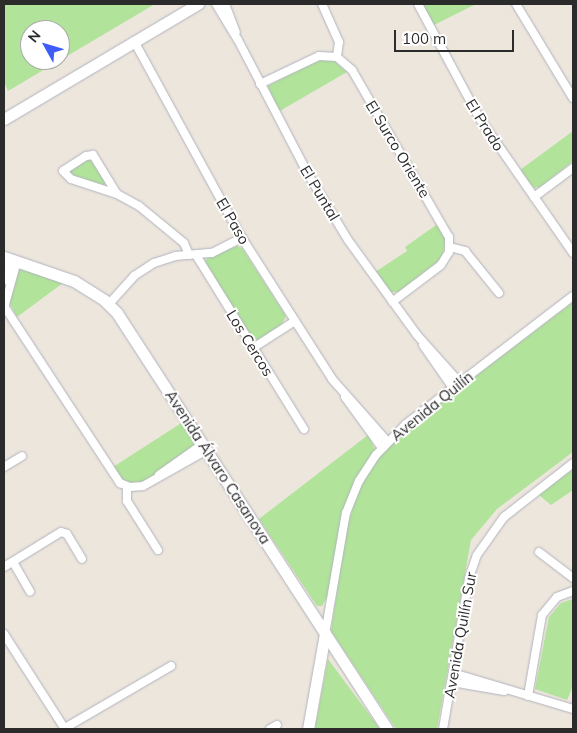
<!DOCTYPE html>
<meta charset="utf-8">
<style>
body{margin:0}
#map{position:relative;width:577px;height:733px;overflow:hidden;background:#ede6dd;font-family:Mulish,sans-serif}
div>[style]{position:absolute}
.green>*{inset:0;background:#b1e39a}
.roads{filter:drop-shadow(0 0 1px #b1b3be) drop-shadow(0 0 1px #b1b3be)}
.street>*{height:8px;margin:-4px;padding:0 4px;transform-origin:4px;border-radius:4px;background:#fff}
.secondary>*{height:11px;margin:-5.5px;padding:0 5.5px;transform-origin:5.5px;border-radius:5.5px;background:#fff}
span{translate:-50% -50%;white-space:nowrap;text-align:center;line-height:1.15;-webkit-text-stroke:4px #fff;paint-order:stroke}
.street-label{font-size:15px;color:#2b2b2b}
.frame{position:absolute;inset:0;border:5px solid #2b2b2b;pointer-events:none}
.north{position:absolute;left:20px;top:20px;width:50px;height:50px;box-sizing:border-box;background:#fff;border:1px solid #aaa;border-radius:50%;rotate:309deg;font-size:14px;font-weight:700;line-height:20px;text-align:center;color:#2b2b2b}
.north::after{content:'';display:block;margin:auto;width:18px;height:22px;background:#3e5cf8;clip-path:polygon(50% 0,100% 100%,50% 72%,0 100%)}
.scale{position:absolute;left:394px;top:30px;width:120px;height:22px;box-sizing:border-box;border:2px solid #2b2b2b;border-top:0;padding-left:6px;font-size:15px;line-height:18px;white-space:nowrap;color:#2b2b2b;-webkit-text-stroke:4px #fff;paint-order:stroke}
</style>
<div id="map">
<div class="green">
<div style="clip-path:polygon(evenodd,4px 4px,155px 4px,8px 91px,4px 82px,4px 4px,30px 30px,60px 30px,60px 60px,30px 60px,30px 30px)"></div>
<div style="clip-path:polygon(423px 4px,476px 4px,432px 26px)"></div>
<div style="clip-path:polygon(318px 60px,334px 61px,347px 72px,278px 112px,268px 86px)"></div>
<div style="clip-path:polygon(573px 131px,573px 161px,540px 187px,534px 188px,520px 170px)"></div>
<div style="clip-path:polygon(87px 160px,93px 160px,106px 180px,104px 185px,74px 177px,68px 172px)"></div>
<div style="clip-path:polygon(439px 223px,446px 239px,442px 258px,399px 292px,389px 292px,375px 272px,407px 251px,405px 247px)"></div>
<div style="clip-path:polygon(237px 246px,242px 248px,286px 316px,282px 324px,258px 340px,252px 338px,205px 263px,206px 259px)"></div>
<div style="clip-path:polygon(22px 269px,63px 283px,17px 317px,9px 302px,17px 270px)"></div>
<div style="clip-path:polygon(573px 302px,573px 452px,497px 509px,471px 540px,437px 729px,396px 729px,331px 631px,346px 532px,356px 496px,374px 463px,402px 432px)"></div>
<div style="clip-path:polygon(183px 422px,197px 445px,142px 484px,134px 485px,120px 478px,113px 467px)"></div>
<div style="clip-path:polygon(368px 435px,375px 449px,344px 511px,327px 597px,322px 606px,317px 606px,259px 519px)"></div>
<div style="clip-path:polygon(573px 469px,573px 490px,551px 505px,539px 495px)"></div>
<div style="clip-path:polygon(573px 599px,573px 686px,567px 700px,535px 689px,549px 617px,561px 603px)"></div>
<div style="clip-path:polygon(328px 659px,380px 729px,315px 729px)"></div>
</div>
<div class="roads">
<div class="street">
<div style="left:216px;top:4px;width:42px;rotate:58.6deg"></div>
<div style="left:238px;top:40px;width:153px;rotate:62.4deg"></div>
<div style="left:309px;top:176px;width:75px;rotate:58.6deg"></div>
<div style="left:348px;top:240px;width:117px;rotate:54deg"></div>
<div style="left:417px;top:335px;width:64px;rotate:48.1deg"></div>
<div style="left:225px;top:4px;width:30px;rotate:69deg"></div>
<div style="left:322px;top:4px;width:42px;rotate:65.9deg"></div>
<div style="left:339px;top:42px;width:15px;rotate:98deg"></div>
<div style="left:418px;top:4px;width:131px;rotate:61.7deg"></div>
<div style="left:480px;top:119px;width:163px;rotate:55.2deg"></div>
<div style="left:516px;top:4px;width:110px;rotate:58.8deg"></div>
<div style="left:134px;top:41px;width:225px;rotate:61.3deg"></div>
<div style="left:242px;top:238px;width:167px;rotate:57.4deg"></div>
<div style="left:332px;top:379px;width:83px;rotate:48.4deg"></div>
<div style="left:260px;top:84px;width:65px;rotate:-25.4deg"></div>
<div style="left:319px;top:56px;width:18px;rotate:3deg"></div>
<div style="left:337px;top:57px;width:20px;rotate:41deg"></div>
<div style="left:352px;top:70px;width:193px;rotate:59.9deg"></div>
<div style="left:449px;top:237px;width:15px;rotate:90deg"></div>
<div style="left:449px;top:252px;width:15px;rotate:122deg"></div>
<div style="left:441px;top:265px;width:61px;rotate:142.9deg"></div>
<div style="left:117px;top:194px;width:46px;rotate:-121.6deg"></div>
<div style="left:93px;top:155px;width:7px;rotate:172deg"></div>
<div style="left:86px;top:156px;width:27px;rotate:147deg"></div>
<div style="left:63px;top:171px;width:11px;rotate:45deg"></div>
<div style="left:71px;top:179px;width:48px;rotate:18.1deg"></div>
<div style="left:117px;top:194px;width:25px;rotate:29deg"></div>
<div style="left:139px;top:206px;width:58px;rotate:39.4deg"></div>
<div style="left:184px;top:243px;width:13px;rotate:67deg"></div>
<div style="left:534px;top:197px;width:49px;rotate:-36.6deg"></div>
<div style="left:450px;top:247px;width:16px;rotate:15deg"></div>
<div style="left:465px;top:251px;width:54px;rotate:51deg"></div>
<div style="left:196px;top:255px;width:205px;rotate:58.2deg"></div>
<div style="left:4px;top:281px;width:23px;rotate:-72deg"></div>
<div style="left:109px;top:304px;width:38px;rotate:-48deg"></div>
<div style="left:134px;top:276px;width:24px;rotate:-33deg"></div>
<div style="left:154px;top:263px;width:22px;rotate:-18deg"></div>
<div style="left:175px;top:256px;width:37px;rotate:-5deg"></div>
<div style="left:212px;top:253px;width:34px;rotate:-27deg"></div>
<div style="left:4px;top:306px;width:212px;rotate:56.8deg"></div>
<div style="left:120px;top:483px;width:11px;rotate:22deg"></div>
<div style="left:130px;top:487px;width:13px;rotate:-4deg"></div>
<div style="left:143px;top:486px;width:73px;rotate:-29.4deg"></div>
<div style="left:4px;top:308px;width:49px;rotate:-74.5deg"></div>
<div style="left:423px;top:345px;width:52px;rotate:55.1deg"></div>
<div style="left:253px;top:348px;width:50px;rotate:-32.7deg"></div>
<div style="left:345px;top:397px;width:63px;rotate:54deg"></div>
<div style="left:4px;top:467px;width:21px;rotate:-31deg"></div>
<div style="left:159px;top:475px;width:54px;rotate:-35.2deg"></div>
<div style="left:127px;top:487px;width:14px;rotate:90deg"></div>
<div style="left:127px;top:501px;width:58px;rotate:57.7deg"></div>
<div style="left:539px;top:552px;width:43px;rotate:37.4deg"></div>
<div style="left:13px;top:562px;width:34px;rotate:60deg"></div>
<div style="left:4px;top:567px;width:67px;rotate:-31.6deg"></div>
<div style="left:61px;top:532px;width:6px;rotate:18deg"></div>
<div style="left:67px;top:534px;width:29px;rotate:59deg"></div>
<div style="left:4px;top:634px;width:113px;rotate:57.3deg"></div>
<div style="left:325px;top:634px;width:123px;rotate:-80.2deg"></div>
<div style="left:346px;top:513px;width:35px;rotate:-68deg"></div>
<div style="left:359px;top:481px;width:31px;rotate:-57deg"></div>
<div style="left:376px;top:455px;width:43px;rotate:-45.9deg"></div>
<div style="left:406px;top:424px;width:210px;rotate:-37.5deg"></div>
<div style="left:453px;top:673px;width:125px;rotate:16.7deg"></div>
<div style="left:452px;top:682px;width:53px;rotate:9.8deg"></div>
<div style="left:528px;top:696px;width:82px;rotate:-80.2deg"></div>
<div style="left:542px;top:615px;width:23px;rotate:-50deg"></div>
<div style="left:557px;top:597px;width:17px;rotate:-21deg"></div>
<div style="left:65px;top:728px;width:123px;rotate:-30.3deg"></div>
<div style="left:270px;top:729px;width:8px;rotate:-30deg"></div>
<div style="left:443px;top:729px;width:153px;rotate:-80.2deg"></div>
<div style="left:469px;top:578px;width:24px;rotate:-71deg"></div>
<div style="left:477px;top:555px;width:47px;rotate:-54.6deg"></div>
<div style="left:504px;top:517px;width:88px;rotate:-38deg"></div>
</div>
<div class="secondary">
<div style="left:4px;top:119px;width:226px;rotate:-30.7deg"></div>
<div style="left:4px;top:257px;width:74px;rotate:18.9deg"></div>
<div style="left:74px;top:281px;width:36px;rotate:32deg"></div>
<div style="left:104px;top:300px;width:18px;rotate:45deg"></div>
<div style="left:117px;top:313px;width:496px;rotate:57deg"></div>
<div style="left:308px;top:729px;width:97px;rotate:-79.9deg"></div>
</div>
</div>
<div class="street-label">
<span style="left:485px;top:125px;rotate:58deg">El Prado</span>
<span style="left:398px;top:149px;rotate:59deg">El Surco Oriente</span>
<span style="left:320px;top:193px;rotate:59deg">El Puntal</span>
<span style="left:233px;top:221px;rotate:60deg">El Paso</span>
<span style="left:250px;top:343px;rotate:58deg">Los Cercos</span>
<span style="left:432px;top:406px;rotate:-39deg">Avenida Quilín</span>
<span style="left:218px;top:467px;rotate:57deg">Avenida Álvaro Casanova</span>
<span style="left:460px;top:635px;rotate:-80deg">Avenida Quilín Sur</span>
</div>
<div class="frame"></div>
<div class="north">N</div>
<div class="scale">100 m</div>
</div>
